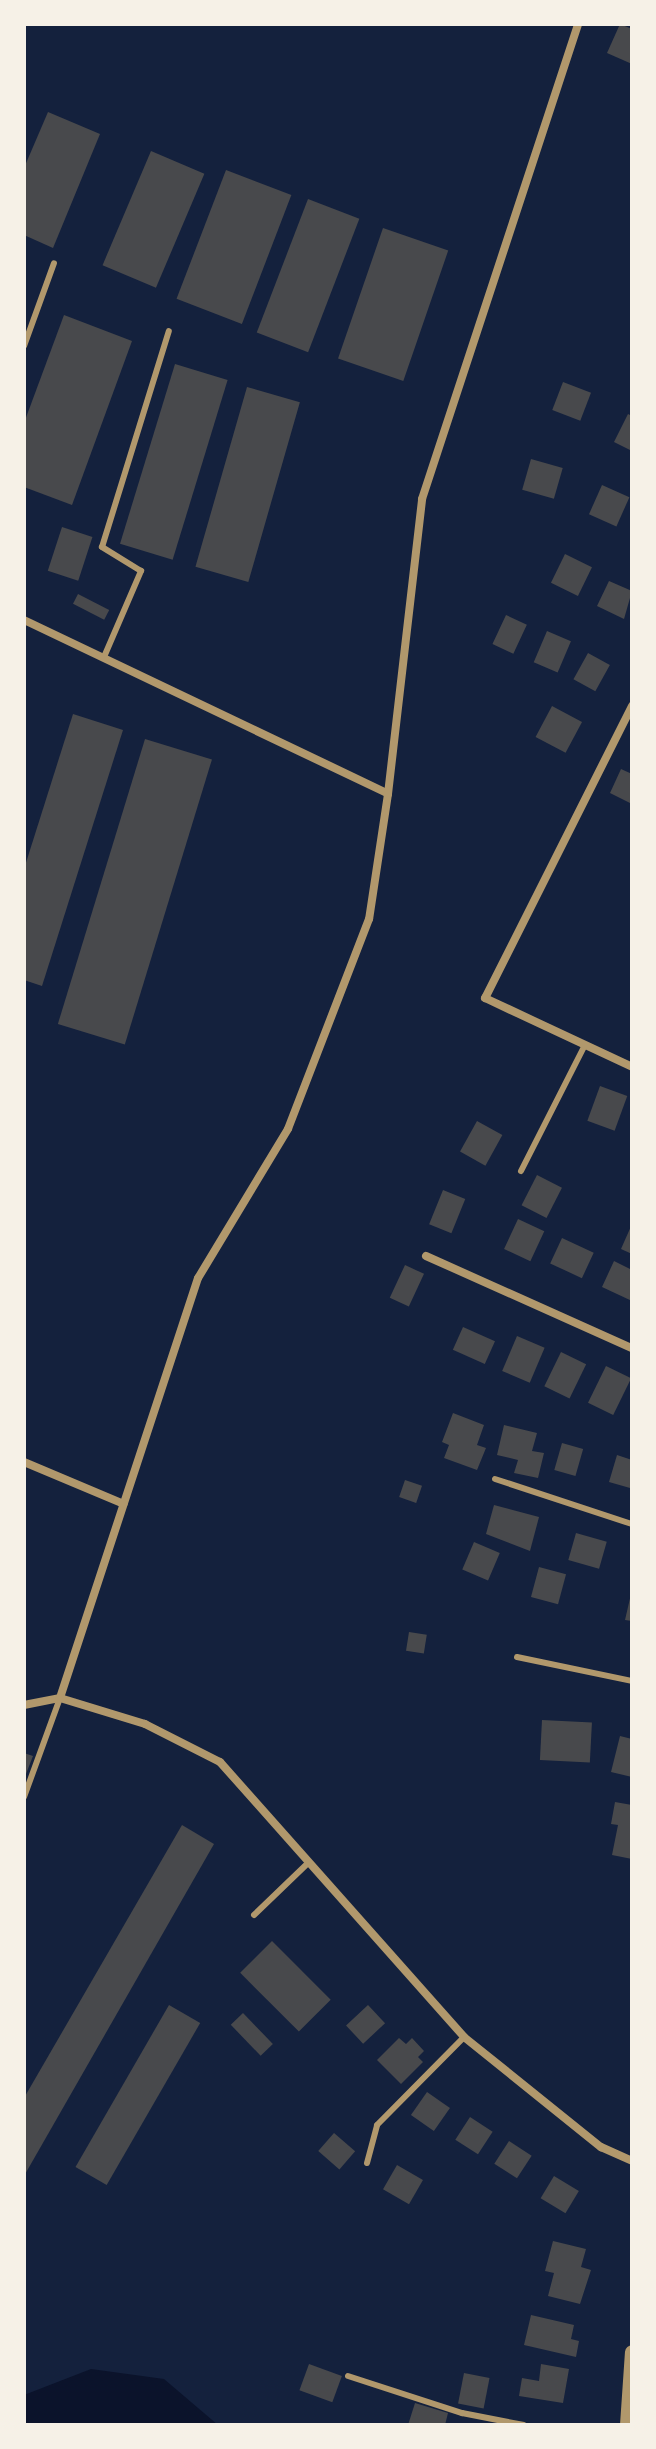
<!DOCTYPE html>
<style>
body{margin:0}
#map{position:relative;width:656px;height:2449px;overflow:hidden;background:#14213d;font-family:"Noto Sans",sans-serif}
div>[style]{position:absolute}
.water>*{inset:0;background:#0b132b}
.building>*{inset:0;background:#48494c;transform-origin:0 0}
.service>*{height:6px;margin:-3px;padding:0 3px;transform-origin:3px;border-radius:3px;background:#b1986c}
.minor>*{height:8px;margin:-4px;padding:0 4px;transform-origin:4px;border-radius:4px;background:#b1986c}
.tertiary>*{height:14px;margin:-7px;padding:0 7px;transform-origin:7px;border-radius:7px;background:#b1986c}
span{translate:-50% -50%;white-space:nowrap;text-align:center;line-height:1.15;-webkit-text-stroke:6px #f6f1e7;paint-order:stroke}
.frame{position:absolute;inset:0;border:26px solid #f6f1e7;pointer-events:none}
</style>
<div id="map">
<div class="water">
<div style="clip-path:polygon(91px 2369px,164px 2379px,218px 2425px,24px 2425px,24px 2395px)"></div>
</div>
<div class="building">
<div style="clip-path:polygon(620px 24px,632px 29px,632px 64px,607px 53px)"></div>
<div style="clip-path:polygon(48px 112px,100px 134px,53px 248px,24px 235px,24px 168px)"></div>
<div style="left:151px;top:151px;width:58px;height:124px;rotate:23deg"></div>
<div style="left:226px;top:170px;width:70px;height:138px;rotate:21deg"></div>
<div style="left:308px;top:199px;width:55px;height:143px;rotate:21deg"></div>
<div style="left:383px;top:228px;width:69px;height:138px;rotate:19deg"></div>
<div style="clip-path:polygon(64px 315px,132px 341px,72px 505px,24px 487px,24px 423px)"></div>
<div style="left:175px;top:364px;width:55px;height:188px;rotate:17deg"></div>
<div style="left:563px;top:382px;width:30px;height:30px;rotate:21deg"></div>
<div style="left:247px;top:387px;width:55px;height:187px;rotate:16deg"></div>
<div style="clip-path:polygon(628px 414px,632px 416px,632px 451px,614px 442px)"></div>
<div style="left:531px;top:459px;width:33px;height:32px;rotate:16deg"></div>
<div style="left:602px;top:485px;width:30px;height:32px;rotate:24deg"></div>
<div style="left:62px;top:527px;width:32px;height:46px;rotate:18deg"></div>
<div style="left:565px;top:554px;width:30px;height:32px;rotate:26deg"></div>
<div style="clip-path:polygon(609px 581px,632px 591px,624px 619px,597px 606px)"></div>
<div style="left:78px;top:594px;width:35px;height:11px;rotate:27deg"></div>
<div style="left:506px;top:615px;width:23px;height:32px;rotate:25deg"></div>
<div style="left:547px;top:631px;width:26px;height:34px;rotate:23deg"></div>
<div style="left:588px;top:653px;width:25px;height:30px;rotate:29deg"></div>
<div style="left:552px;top:706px;width:34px;height:35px;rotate:28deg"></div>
<div style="clip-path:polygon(73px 714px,123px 730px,42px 986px,24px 980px,24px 869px)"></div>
<div style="left:145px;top:739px;width:70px;height:298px;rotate:17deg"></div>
<div style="clip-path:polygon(621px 769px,632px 774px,632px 804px,610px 793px)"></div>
<div style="left:600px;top:1086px;width:29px;height:37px;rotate:20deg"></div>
<div style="left:477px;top:1121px;width:29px;height:35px;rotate:29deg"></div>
<div style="left:537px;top:1175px;width:28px;height:34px;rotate:27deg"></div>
<div style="left:443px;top:1190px;width:24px;height:37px;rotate:22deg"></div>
<div style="left:518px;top:1219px;width:29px;height:33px;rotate:25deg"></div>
<div style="clip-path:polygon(632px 1224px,632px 1254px,621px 1249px)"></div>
<div style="left:562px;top:1238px;width:35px;height:28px;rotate:25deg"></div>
<div style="clip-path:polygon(614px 1261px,632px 1270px,632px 1301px,602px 1287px)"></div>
<div style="left:405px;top:1265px;width:21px;height:36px;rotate:25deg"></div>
<div style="left:463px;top:1327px;width:35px;height:25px;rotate:24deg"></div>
<div style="left:517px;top:1336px;width:30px;height:38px;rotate:23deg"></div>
<div style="left:561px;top:1352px;width:28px;height:38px;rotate:26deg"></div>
<div style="left:606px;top:1366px;width:28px;height:41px;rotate:26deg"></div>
<div style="clip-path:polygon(453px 1413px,484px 1425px,477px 1445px,486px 1448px,477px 1470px,444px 1458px,449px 1445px,442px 1442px)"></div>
<div style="clip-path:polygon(504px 1425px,537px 1433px,532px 1451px,544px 1453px,538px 1478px,514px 1473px,518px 1460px,497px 1455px)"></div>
<div style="left:562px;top:1443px;width:22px;height:28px;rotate:16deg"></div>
<div style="clip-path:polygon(617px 1455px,632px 1460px,630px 1488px,609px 1482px)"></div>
<div style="left:405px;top:1480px;width:18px;height:18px;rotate:19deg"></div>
<div style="clip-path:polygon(494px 1505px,539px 1517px,530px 1551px,486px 1534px)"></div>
<div style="left:576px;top:1533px;width:32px;height:28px;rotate:16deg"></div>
<div style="left:474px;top:1542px;width:28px;height:30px;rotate:23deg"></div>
<div style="left:539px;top:1567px;width:28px;height:31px;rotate:15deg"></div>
<div style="clip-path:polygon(631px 1594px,632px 1594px,632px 1621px,625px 1620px)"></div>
<div style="left:409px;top:1632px;width:18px;height:19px;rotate:9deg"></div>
<div style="left:542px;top:1720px;width:50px;height:40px;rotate:3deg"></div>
<div style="clip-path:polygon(620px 1736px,632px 1739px,632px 1777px,611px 1772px)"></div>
<div style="clip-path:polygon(24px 1753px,33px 1756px,24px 1779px)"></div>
<div style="clip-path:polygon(615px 1802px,632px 1805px,632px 1859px,612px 1855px,618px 1825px,611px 1824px)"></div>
<div style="clip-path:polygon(182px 1825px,214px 1844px,24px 2176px,24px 2098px)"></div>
<div style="left:272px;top:1941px;width:83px;height:45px;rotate:45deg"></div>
<div style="left:169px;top:2005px;width:36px;height:187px;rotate:30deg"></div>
<div style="left:368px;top:2005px;width:25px;height:30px;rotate:47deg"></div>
<div style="left:243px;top:2013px;width:43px;height:17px;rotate:46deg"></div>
<div style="clip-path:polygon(399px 2038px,406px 2044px,412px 2038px,424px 2051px,418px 2057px,423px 2062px,401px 2084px,377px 2060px)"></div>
<div style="left:427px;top:2092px;width:28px;height:28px;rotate:35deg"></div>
<div style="left:470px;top:2117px;width:27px;height:27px;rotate:33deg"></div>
<div style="left:334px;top:2133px;width:28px;height:24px;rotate:41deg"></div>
<div style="left:509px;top:2141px;width:27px;height:27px;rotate:33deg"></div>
<div style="left:397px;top:2165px;width:30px;height:28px;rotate:30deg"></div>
<div style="left:554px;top:2176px;width:29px;height:26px;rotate:31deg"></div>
<div style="clip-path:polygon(553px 2241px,586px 2249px,581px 2267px,591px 2270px,580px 2304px,548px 2296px,554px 2273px,545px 2271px)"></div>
<div style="clip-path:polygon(531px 2315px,574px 2325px,571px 2339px,579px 2341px,576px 2357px,524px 2345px)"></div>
<div style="left:309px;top:2364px;width:35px;height:28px;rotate:20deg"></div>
<div style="clip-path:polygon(541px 2364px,569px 2369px,563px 2403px,519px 2396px,522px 2378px,539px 2381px)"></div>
<div style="left:464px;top:2373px;width:26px;height:31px;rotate:11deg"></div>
<div style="clip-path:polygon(415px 2403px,448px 2413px,445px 2425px,408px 2425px)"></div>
</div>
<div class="service">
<div style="left:24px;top:346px;width:88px;rotate:-70.1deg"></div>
<div style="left:104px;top:657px;width:94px;rotate:-66.7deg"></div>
<div style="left:141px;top:571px;width:46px;rotate:-148.4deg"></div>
<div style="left:102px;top:547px;width:226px;rotate:-72.8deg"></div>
<div style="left:521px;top:1171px;width:141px;rotate:-63.1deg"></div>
<div style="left:495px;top:1479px;width:144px;rotate:18.2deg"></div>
<div style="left:517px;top:1657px;width:117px;rotate:11.8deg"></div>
<div style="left:24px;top:1797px;width:105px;rotate:-70deg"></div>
<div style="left:254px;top:1915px;width:75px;rotate:-43.9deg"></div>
<div style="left:367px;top:2163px;width:39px;rotate:-75deg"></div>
<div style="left:377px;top:2125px;width:124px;rotate:-45.3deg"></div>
<div style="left:348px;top:2376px;width:120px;rotate:18deg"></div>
<div style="left:462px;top:2413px;width:63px;rotate:11deg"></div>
</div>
<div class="minor">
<div style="left:24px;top:620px;width:403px;rotate:25.5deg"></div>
<div style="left:388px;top:794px;width:126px;rotate:98.6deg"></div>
<div style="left:369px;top:919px;width:225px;rotate:111.1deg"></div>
<div style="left:288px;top:1129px;width:174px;rotate:121.1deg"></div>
<div style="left:198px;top:1278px;width:442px;rotate:108.2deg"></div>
<div style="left:632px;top:706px;width:327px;rotate:116.7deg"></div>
<div style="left:485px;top:998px;width:162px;rotate:25.1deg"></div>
<div style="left:388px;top:794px;width:297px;rotate:-83.4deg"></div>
<div style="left:422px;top:499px;width:500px;rotate:-71.8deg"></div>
<div style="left:426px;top:1256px;width:226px;rotate:24.1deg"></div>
<div style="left:24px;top:1462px;width:108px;rotate:22.8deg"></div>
<div style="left:24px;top:1705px;width:37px;rotate:-11deg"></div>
<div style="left:60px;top:1698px;width:89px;rotate:17deg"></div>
<div style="left:145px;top:1724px;width:84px;rotate:26.9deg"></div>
<div style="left:220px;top:1762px;width:368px;rotate:48.4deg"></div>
<div style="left:464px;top:2037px;width:176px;rotate:38.8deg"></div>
<div style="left:601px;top:2147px;width:34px;rotate:24deg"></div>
</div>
<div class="tertiary">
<div style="left:627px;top:2425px;width:73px;rotate:-86.1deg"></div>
</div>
<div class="frame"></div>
</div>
